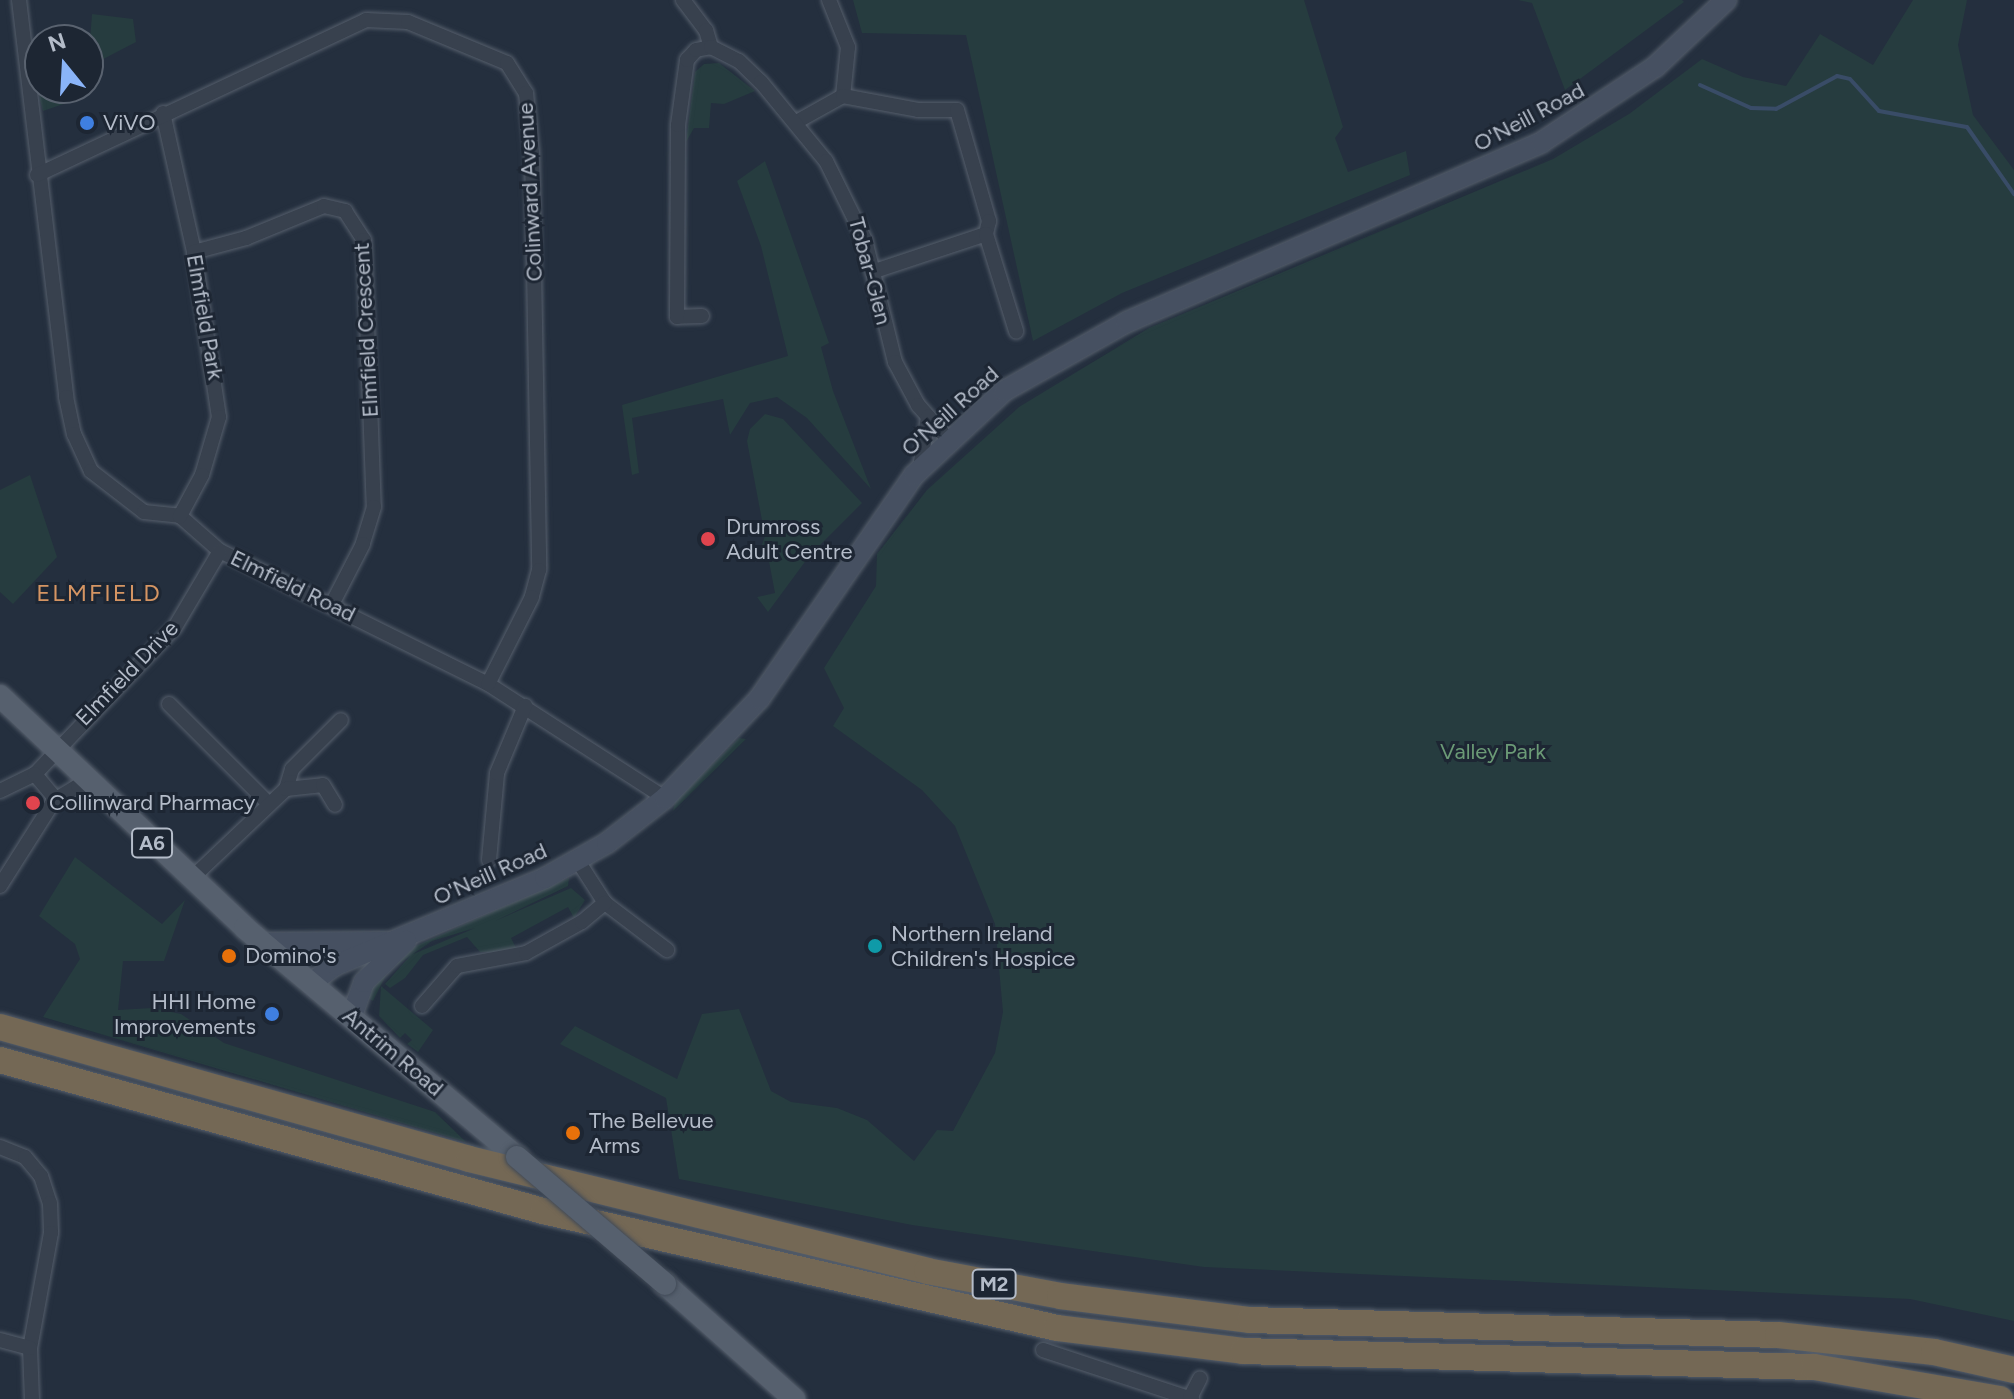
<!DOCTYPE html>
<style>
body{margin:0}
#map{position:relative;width:2014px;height:1399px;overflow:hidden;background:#242f3e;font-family:Figtree,sans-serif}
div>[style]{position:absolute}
.green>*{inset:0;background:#263c3f}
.stream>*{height:4px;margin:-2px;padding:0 2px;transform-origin:2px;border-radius:2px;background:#394c67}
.roads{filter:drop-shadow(0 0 2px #565f6c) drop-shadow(0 0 2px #565f6c)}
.street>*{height:14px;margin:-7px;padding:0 7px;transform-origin:7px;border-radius:7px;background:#38414e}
.secondary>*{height:20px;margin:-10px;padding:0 10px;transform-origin:10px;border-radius:10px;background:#465061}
.primary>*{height:22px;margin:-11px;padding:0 11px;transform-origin:11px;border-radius:11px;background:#56606e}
.highway>*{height:26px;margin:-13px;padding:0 13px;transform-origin:13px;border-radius:13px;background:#746855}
.bridges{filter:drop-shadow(0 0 2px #414a57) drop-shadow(0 0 2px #414a57)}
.primary-bridge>*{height:22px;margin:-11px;padding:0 11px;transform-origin:11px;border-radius:11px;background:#56606e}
.dots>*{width:22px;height:22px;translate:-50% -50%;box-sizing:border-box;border:4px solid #1d2633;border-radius:50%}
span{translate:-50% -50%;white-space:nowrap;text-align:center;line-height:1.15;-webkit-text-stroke:6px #1d2633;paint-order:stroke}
.shield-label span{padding:2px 6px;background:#1d2633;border:2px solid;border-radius:6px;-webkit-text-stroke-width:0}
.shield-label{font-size:20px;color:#b4bcc9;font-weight:700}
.street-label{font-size:22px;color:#b4bcc9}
.poi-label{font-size:22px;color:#b4bcc9}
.left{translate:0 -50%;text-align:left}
.right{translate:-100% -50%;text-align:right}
.park-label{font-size:22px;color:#6b9a76}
.neighbourhood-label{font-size:24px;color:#d59563;letter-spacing:2px}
.north{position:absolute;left:24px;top:24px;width:80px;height:80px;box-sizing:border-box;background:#1d2633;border:2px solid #59626f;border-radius:50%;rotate:342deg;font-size:22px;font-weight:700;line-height:32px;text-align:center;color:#b4bcc9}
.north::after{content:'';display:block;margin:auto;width:28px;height:36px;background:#8ab4f8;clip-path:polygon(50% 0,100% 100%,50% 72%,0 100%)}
</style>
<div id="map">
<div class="green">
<div style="clip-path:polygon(853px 0,1304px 0,1343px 127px,1335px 138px,1348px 172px,1406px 151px,1410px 175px,1122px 293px,1033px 341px,966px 35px,862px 33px)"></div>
<div style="clip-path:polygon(1518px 0,1682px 0,1684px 2px,1565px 90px,1532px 3px)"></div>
<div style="clip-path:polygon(1913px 0,1967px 0,1958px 45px,1973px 115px,2014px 170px,2014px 1321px,1910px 1299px,1204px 1267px,912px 1225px,679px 1179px,666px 1098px,560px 1044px,575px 1026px,677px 1079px,702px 1014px,739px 1009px,771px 1091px,791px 1102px,837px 1108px,867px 1120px,914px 1161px,937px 1130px,953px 1131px,995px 1053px,1003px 1012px,995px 924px,955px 826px,922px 790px,833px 726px,844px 708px,824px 668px,876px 586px,877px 554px,927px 490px,1019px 407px,1149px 328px,1553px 159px,1629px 114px,1702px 59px,1743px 77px,1786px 86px,1820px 34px,1873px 65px)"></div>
<div style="clip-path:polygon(92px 14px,133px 19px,136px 42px,88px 67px)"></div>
<div style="clip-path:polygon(35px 41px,40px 41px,40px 88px,80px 88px,84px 97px,43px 111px,40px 100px)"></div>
<div style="clip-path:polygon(719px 63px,755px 91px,724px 104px,711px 103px,709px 128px,694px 128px,686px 142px,695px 72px,704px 64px)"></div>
<div style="clip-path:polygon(765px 161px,829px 343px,821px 347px,833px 391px,871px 489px,807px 418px,777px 397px,750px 403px,730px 435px,723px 399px,632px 418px,639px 473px,632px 475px,622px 405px,788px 356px,761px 246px,737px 181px)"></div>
<div style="clip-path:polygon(765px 414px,783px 419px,862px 503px,810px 555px,768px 612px,757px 597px,775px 593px,768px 556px,758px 556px,765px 536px,747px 441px,750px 429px)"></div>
<div style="clip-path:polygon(30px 475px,57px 557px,13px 604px,0 592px,0 490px)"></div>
<div style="clip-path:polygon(739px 738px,746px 739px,673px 811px,675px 802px)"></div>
<div style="clip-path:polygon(75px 857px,162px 924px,185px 900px,164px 961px,123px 961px,118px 1010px,152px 1008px,181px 1014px,224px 1043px,435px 1112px,466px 1142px,43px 1017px,80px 959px,75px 944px,39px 916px)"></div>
<div style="clip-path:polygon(569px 878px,568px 886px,495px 921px,571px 888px,585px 900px,574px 918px,568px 907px,511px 938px,516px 948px,505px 952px,480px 952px,467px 937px,423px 955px,405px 978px,390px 988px,385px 984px,411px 955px,475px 928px,432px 941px,388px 971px,373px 1001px,364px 995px,404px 951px)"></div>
<div style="clip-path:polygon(381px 986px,433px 1030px,418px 1052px,407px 1044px,412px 1040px,405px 1033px,400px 1038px,379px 1016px)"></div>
</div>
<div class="stream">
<div style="left:1700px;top:85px;width:56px;rotate:24.3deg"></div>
<div style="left:1751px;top:108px;width:25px;rotate:2deg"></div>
<div style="left:1776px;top:109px;width:69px;rotate:-28.4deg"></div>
<div style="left:1837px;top:76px;width:13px;rotate:13deg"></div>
<div style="left:1850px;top:79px;width:43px;rotate:47.8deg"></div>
<div style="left:1879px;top:111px;width:89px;rotate:10.3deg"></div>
<div style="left:1967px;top:127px;width:82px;rotate:55deg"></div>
</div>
<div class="roads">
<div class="street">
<div style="left:19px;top:0;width:400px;rotate:83.2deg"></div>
<div style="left:66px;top:397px;width:38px;rotate:78deg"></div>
<div style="left:74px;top:434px;width:41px;rotate:65.3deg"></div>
<div style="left:91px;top:471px;width:67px;rotate:37.7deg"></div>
<div style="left:144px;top:512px;width:36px;rotate:6deg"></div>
<div style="left:180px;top:516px;width:53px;rotate:41.2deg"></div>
<div style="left:220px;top:551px;width:299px;rotate:26.4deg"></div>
<div style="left:488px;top:684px;width:211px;rotate:32.8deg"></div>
<div style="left:683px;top:0;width:38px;rotate:53deg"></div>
<div style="left:706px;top:30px;width:18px;rotate:74deg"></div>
<div style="left:829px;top:0;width:51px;rotate:68deg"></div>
<div style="left:848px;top:47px;width:49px;rotate:95.8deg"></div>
<div style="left:163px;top:113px;width:142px;rotate:77.4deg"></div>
<div style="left:194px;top:252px;width:167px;rotate:81.4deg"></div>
<div style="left:219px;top:417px;width:60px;rotate:106.3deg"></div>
<div style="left:202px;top:475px;width:47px;rotate:118.2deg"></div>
<div style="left:798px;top:121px;width:51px;rotate:-29.1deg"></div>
<div style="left:843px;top:96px;width:76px;rotate:10.6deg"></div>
<div style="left:918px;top:110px;width:39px"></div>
<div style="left:957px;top:110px;width:116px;rotate:73.9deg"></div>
<div style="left:989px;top:221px;width:13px;rotate:103deg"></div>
<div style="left:986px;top:234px;width:120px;rotate:161.6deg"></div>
<div style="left:37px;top:175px;width:364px;rotate:-25.2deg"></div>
<div style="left:366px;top:20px;width:42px;rotate:2.7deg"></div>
<div style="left:408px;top:22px;width:107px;rotate:22.5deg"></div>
<div style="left:507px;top:63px;width:36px;rotate:58deg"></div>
<div style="left:526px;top:93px;width:60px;rotate:84.3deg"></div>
<div style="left:532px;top:153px;width:417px;rotate:89deg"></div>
<div style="left:539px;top:570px;width:28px;rotate:105deg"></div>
<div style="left:532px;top:597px;width:97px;rotate:116.8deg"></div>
<div style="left:986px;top:234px;width:102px;rotate:72.8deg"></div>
<div style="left:194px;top:252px;width:54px;rotate:-15.1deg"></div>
<div style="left:246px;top:238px;width:84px;rotate:-22.3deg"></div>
<div style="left:324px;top:206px;width:22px;rotate:13deg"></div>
<div style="left:345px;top:211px;width:35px;rotate:57deg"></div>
<div style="left:364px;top:240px;width:267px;rotate:87.9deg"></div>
<div style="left:374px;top:507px;width:39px;rotate:107deg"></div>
<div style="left:363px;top:544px;width:68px;rotate:117.3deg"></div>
<div style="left:702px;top:316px;width:25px;rotate:178deg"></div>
<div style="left:677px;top:317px;width:192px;rotate:-89.7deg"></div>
<div style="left:678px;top:125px;width:66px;rotate:-82.1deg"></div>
<div style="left:687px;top:60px;width:13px;rotate:-48deg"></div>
<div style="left:696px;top:50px;width:15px;rotate:-11deg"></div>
<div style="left:711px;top:47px;width:31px;rotate:27deg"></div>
<div style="left:739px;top:61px;width:30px;rotate:44deg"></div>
<div style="left:761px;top:82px;width:102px;rotate:50.6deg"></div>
<div style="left:826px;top:161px;width:88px;rotate:63.7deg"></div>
<div style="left:865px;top:240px;width:126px;rotate:76.2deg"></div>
<div style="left:895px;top:362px;width:49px;rotate:61.9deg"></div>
<div style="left:918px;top:405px;width:45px;rotate:48.6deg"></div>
<div style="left:920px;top:468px;width:52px;rotate:-81.1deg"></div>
<div style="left:169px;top:704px;width:139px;rotate:45deg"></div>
<div style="left:286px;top:789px;width:21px;rotate:-73deg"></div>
<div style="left:292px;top:769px;width:69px;rotate:-45deg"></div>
<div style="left:0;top:791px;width:39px;rotate:-26deg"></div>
<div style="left:35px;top:774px;width:203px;rotate:-46.4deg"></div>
<div style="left:175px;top:627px;width:88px;rotate:-59.4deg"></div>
<div style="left:53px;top:801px;width:29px;rotate:-31deg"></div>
<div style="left:78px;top:786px;width:14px"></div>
<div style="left:489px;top:860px;width:87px;rotate:-84.7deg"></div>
<div style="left:497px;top:773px;width:73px;rotate:-67.3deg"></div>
<div style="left:578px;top:861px;width:50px;rotate:57.3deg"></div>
<div style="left:605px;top:903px;width:78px;rotate:37.2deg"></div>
<div style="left:191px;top:879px;width:131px;rotate:-43.5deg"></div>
<div style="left:286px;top:789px;width:37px;rotate:-6deg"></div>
<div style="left:323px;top:785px;width:23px;rotate:59deg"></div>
<div style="left:0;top:886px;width:97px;rotate:-57.6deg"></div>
<div style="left:52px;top:804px;width:7px;rotate:-74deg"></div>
<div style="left:54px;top:797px;width:30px;rotate:-130deg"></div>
<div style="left:422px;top:1006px;width:53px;rotate:-48.8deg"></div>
<div style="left:457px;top:966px;width:70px;rotate:-10.7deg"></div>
<div style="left:526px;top:953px;width:64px;rotate:-29deg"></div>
<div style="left:582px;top:922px;width:30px;rotate:-40deg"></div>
<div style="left:0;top:1147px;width:27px;rotate:22deg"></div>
<div style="left:25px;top:1157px;width:25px;rotate:50deg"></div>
<div style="left:41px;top:1176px;width:28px;rotate:72deg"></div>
<div style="left:50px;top:1203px;width:30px;rotate:88deg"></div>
<div style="left:51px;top:1233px;width:117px;rotate:100.3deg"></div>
<div style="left:30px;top:1348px;width:51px;rotate:87.8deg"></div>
<div style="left:0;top:1340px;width:31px;rotate:15deg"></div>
<div style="left:1043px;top:1350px;width:157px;rotate:18.2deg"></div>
<div style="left:1190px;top:1398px;width:22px;rotate:-63deg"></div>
</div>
<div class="secondary">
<div style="left:263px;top:943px;width:123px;rotate:-0.5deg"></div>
<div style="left:311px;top:983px;width:31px;rotate:-36deg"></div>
<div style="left:336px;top:965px;width:226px;rotate:-22.6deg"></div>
<div style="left:545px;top:878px;width:71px;rotate:-29.4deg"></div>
<div style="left:607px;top:843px;width:73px;rotate:-37.8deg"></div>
<div style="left:665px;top:798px;width:137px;rotate:-46.5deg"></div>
<div style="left:759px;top:699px;width:272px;rotate:-55.3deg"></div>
<div style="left:914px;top:475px;width:123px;rotate:-43deg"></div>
<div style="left:1004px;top:391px;width:141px;rotate:-29.3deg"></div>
<div style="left:1127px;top:322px;width:452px;rotate:-23.4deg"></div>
<div style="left:1542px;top:142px;width:136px;rotate:-33.6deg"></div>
<div style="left:1655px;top:67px;width:98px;rotate:-43.3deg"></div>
<div style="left:351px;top:1018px;width:38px;rotate:-70deg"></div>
<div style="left:364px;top:982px;width:59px;rotate:-44.3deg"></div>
</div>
<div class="primary">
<div style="left:0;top:696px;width:337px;rotate:43.4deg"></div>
<div style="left:245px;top:928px;width:356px;rotate:40.1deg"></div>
<div style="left:665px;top:1284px;width:173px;rotate:41.7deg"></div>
</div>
<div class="highway">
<div style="left:0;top:1027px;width:487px;rotate:15.7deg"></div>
<div style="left:469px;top:1159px;width:471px;rotate:13.7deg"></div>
<div style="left:927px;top:1271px;width:135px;rotate:10.6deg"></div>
<div style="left:1060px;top:1296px;width:192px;rotate:7.2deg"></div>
<div style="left:1250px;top:1320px;width:528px;rotate:1.63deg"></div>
<div style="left:1778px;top:1335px;width:157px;rotate:6.2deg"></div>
<div style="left:1934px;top:1352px;width:82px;rotate:12.7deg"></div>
<div style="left:0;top:1060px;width:564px;rotate:15.54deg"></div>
<div style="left:543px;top:1211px;width:527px;rotate:12.82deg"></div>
<div style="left:1057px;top:1328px;width:187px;rotate:7deg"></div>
<div style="left:1243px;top:1351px;width:571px;rotate:1.61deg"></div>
<div style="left:1814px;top:1367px;width:189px;rotate:9.8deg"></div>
</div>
</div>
<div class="bridges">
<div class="primary-bridge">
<div style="left:517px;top:1157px;width:195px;rotate:40.6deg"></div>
</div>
</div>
<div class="dots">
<div style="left:87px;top:123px;background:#3f7fe0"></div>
<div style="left:708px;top:539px;background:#e0444e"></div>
<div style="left:33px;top:803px;background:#e0444e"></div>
<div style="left:875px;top:946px;background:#0f9aa8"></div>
<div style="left:229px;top:956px;background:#e8710a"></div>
<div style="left:272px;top:1014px;background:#3f7fe0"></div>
<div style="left:573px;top:1133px;background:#e8710a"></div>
</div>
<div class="shield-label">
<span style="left:152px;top:843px">A6</span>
<span style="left:994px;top:1284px">M2</span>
</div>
<div class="street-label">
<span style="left:1529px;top:117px;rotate:-28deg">O'Neill Road</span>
<span style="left:530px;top:192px;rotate:-93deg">Colinward Avenue</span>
<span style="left:870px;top:271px;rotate:75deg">Tobar-Glen</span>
<span style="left:205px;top:317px;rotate:80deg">Elmfield Park</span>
<span style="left:366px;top:330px;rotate:-93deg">Elmfield Crescent</span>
<span style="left:950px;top:411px;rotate:-42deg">O'Neill Road</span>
<span style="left:293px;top:586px;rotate:26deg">Elmfield Road</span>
<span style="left:127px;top:673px;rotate:-46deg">Elmfield Drive</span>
<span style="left:490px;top:874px;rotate:-24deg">O'Neill Road</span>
<span style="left:393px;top:1052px;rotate:40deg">Antrim Road</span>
</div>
<div class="poi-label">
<span class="left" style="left:103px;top:123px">ViVO</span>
<span class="left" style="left:726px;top:539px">Drumross<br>Adult Centre</span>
<span class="left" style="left:49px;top:803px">Collinward Pharmacy</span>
<span class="left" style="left:891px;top:946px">Northern Ireland<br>Children's Hospice</span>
<span class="left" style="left:245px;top:956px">Domino's</span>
<span class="right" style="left:256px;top:1014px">HHI Home<br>Improvements</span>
<span class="left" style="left:589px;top:1133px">The Bellevue<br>Arms</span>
</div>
<div class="park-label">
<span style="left:1493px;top:752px">Valley Park</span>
</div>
<div class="neighbourhood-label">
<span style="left:99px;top:593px">ELMFIELD</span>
</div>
<div class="north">N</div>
</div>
